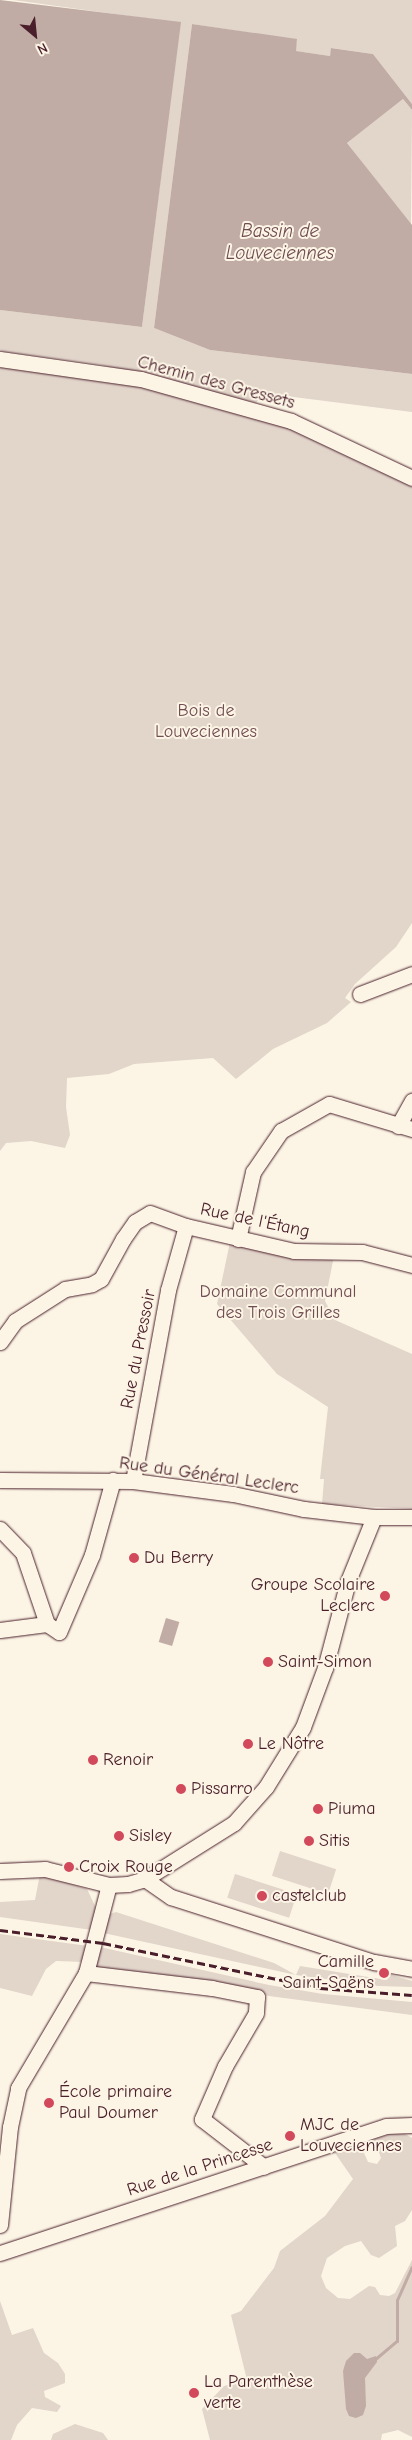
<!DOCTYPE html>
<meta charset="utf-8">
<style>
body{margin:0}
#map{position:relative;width:412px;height:2440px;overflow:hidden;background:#fcf5e5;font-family:"Comic Neue",sans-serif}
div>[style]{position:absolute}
.green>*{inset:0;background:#e2d5ca;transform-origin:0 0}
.water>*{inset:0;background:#c0aca5;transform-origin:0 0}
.stream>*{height:3px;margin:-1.5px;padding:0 1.5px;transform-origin:1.5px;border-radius:1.5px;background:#c0aca5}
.roads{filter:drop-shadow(0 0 1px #4a1f2b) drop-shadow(0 0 1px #4a1f2b)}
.minor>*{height:15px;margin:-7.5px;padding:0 7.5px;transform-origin:7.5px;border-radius:7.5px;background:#fcf5e5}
.rail>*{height:3px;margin-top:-1.5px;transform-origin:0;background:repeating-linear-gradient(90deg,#4a1f2b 0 8px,transparent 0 12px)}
.dots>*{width:14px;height:14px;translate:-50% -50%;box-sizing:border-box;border:2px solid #fcf5e5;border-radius:50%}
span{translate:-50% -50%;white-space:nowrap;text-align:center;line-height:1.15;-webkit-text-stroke:4px #fcf5e5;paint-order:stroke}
.street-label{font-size:18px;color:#4a1f2b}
.park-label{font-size:18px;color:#704c53}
.poi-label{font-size:18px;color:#4a1f2b}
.left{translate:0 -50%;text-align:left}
.right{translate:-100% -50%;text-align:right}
.water-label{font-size:19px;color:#6d4950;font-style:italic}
.north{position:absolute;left:10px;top:10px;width:50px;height:50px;-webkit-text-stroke:4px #fcf5e5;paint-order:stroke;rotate:152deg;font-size:14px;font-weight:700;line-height:20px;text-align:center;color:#4a1f2b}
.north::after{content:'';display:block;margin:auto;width:18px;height:22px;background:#4a1f2b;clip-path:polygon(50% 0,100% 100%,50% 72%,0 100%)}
</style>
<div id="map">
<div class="green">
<div style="clip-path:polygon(13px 0,412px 0,412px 104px,373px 54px,332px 48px,330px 56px,295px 51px,297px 40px,192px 24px,154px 328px,210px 350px,412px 374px,412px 412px,262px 393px,256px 403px,102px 365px,0 351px,0 310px,142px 327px,180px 23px)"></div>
<div style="clip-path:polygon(403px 99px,412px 110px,411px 226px,347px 143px)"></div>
<div style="clip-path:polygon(0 365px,140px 385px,289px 426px,412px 486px,412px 923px,396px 947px,355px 984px,345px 998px,351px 1002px,327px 1023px,273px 1049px,236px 1079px,213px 1058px,134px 1064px,109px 1074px,67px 1078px,66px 1107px,70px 1135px,65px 1148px,31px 1141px,6px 1143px,0 1151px)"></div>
<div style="clip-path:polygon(230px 1242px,334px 1256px,325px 1301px,335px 1320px,412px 1354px,412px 1509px,322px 1504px,324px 1479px,320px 1479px,328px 1407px,277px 1374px,217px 1304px)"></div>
<div style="left:280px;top:1851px;width:59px;height:26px;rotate:18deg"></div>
<div style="clip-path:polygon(40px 1874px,87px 1889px,96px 1908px,92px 1930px,0 1917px,0 1902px,35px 1900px)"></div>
<div style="left:235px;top:1874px;width:65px;height:25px;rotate:18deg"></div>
<div style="clip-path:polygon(116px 1912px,274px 1963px,296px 1975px,300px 1966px,387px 1980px,388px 1974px,412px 1981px,412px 1987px,378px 1986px,296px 1975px,99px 1932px,107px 1915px)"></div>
<div style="clip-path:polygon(0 1934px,88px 1946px,84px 1962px,56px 1961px,46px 1969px,32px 1996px,0 1988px)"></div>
<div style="clip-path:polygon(100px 1947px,269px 1985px,323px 1994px,412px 2002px,412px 2015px,105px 1974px,93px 1965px)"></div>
<div style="clip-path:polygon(400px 2131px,412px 2138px,412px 2210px,405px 2221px,395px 2226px,397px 2246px,379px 2258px,371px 2255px,361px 2241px,345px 2246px,327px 2258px,321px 2276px,326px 2288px,338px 2298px,350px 2299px,369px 2286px,375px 2287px,380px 2295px,389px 2296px,395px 2293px,412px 2260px,412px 2437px,398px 2430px,382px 2434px,381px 2440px,210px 2440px,202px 2409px,224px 2386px,247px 2380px,231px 2315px,241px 2311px,274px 2268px,280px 2251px,325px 2216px,353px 2179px,335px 2153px,360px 2144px,368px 2162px,377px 2164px,381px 2158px,374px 2139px)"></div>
<div style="clip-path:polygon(0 2301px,12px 2335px,33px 2328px,44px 2353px,58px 2363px,65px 2374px,65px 2383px,44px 2391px,45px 2397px,61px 2406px,57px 2412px,32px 2408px,17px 2425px,11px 2440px,0 2440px)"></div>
<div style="clip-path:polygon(75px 2424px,103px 2433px,108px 2440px,51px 2440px,53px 2434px)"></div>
</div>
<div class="water">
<div style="clip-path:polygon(0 0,181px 22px,142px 327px,0 310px)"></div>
<div style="clip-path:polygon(192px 24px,297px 39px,296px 51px,330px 56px,331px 48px,373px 54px,412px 104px,412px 110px,403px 99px,347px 143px,412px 225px,412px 374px,210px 350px,154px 328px)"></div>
<div style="left:166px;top:1618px;width:14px;height:25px;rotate:17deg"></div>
<div style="clip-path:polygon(354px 2353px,360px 2353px,367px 2359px,376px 2356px,377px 2362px,365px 2378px,366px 2406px,363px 2415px,356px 2418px,349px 2416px,346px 2409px,343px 2371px,346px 2361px)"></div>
</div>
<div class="stream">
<div style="left:374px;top:2360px;width:30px;rotate:-40deg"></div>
<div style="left:397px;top:2341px;width:41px;rotate:-90deg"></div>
<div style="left:397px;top:2300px;width:36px;rotate:-66deg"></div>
</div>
<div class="roads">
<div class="minor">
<div style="left:0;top:359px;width:142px;rotate:8.1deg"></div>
<div style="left:141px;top:379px;width:156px;rotate:15.6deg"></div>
<div style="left:291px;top:421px;width:134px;rotate:25.2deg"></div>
<div style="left:360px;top:994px;width:56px;rotate:-21deg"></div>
<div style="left:398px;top:1126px;width:29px;rotate:-61deg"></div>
<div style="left:238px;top:1239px;width:69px;rotate:-77.4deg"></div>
<div style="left:253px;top:1172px;width:50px;rotate:-55.7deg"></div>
<div style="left:281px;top:1131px;width:55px;rotate:-29.4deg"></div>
<div style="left:329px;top:1104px;width:87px;rotate:16.8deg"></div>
<div style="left:0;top:1342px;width:26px;rotate:-54deg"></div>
<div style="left:15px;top:1321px;width:59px;rotate:-32.6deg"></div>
<div style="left:65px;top:1289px;width:27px;rotate:-10deg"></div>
<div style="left:92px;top:1284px;width:10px;rotate:-29deg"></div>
<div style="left:101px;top:1279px;width:46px;rotate:-61.2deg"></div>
<div style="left:123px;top:1239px;width:21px;rotate:-55deg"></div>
<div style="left:135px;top:1222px;width:17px;rotate:-31deg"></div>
<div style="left:150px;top:1213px;width:38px;rotate:20deg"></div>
<div style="left:186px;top:1226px;width:111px;rotate:13deg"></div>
<div style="left:294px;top:1251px;width:68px;rotate:0.8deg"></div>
<div style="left:362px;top:1252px;width:52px;rotate:14.6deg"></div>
<div style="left:0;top:1480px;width:133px;rotate:0.4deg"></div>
<div style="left:133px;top:1481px;width:101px;rotate:7.4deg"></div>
<div style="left:233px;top:1494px;width:73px;rotate:11.9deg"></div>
<div style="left:304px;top:1509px;width:70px;rotate:6.5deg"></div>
<div style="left:374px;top:1517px;width:38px"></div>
<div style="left:133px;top:1481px;width:194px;rotate:-79.6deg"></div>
<div style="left:168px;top:1290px;width:66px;rotate:-74.3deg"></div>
<div style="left:0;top:1529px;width:33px;rotate:46deg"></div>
<div style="left:23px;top:1553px;width:75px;rotate:71.3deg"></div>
<div style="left:47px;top:1624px;width:14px;rotate:34deg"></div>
<div style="left:59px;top:1632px;width:84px;rotate:-66.8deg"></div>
<div style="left:92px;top:1555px;width:78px;rotate:-74.4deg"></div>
<div style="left:0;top:1630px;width:47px;rotate:-7.3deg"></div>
<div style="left:0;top:1871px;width:45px;rotate:-2.5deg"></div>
<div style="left:45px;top:1869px;width:66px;rotate:14deg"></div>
<div style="left:109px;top:1885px;width:19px;rotate:-3deg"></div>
<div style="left:128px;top:1884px;width:18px;rotate:-16deg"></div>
<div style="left:145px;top:1879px;width:105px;rotate:-32.2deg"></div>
<div style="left:234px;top:1823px;width:48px;rotate:-48.4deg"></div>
<div style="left:266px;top:1787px;width:70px;rotate:-58.3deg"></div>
<div style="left:303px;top:1727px;width:63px;rotate:-69.6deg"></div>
<div style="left:325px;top:1668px;width:90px;rotate:-75.2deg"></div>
<div style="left:348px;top:1581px;width:69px;rotate:-67.9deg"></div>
<div style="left:145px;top:1879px;width:32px;rotate:35deg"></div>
<div style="left:171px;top:1897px;width:213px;rotate:17.8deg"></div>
<div style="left:374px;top:1962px;width:39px;rotate:10deg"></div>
<div style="left:86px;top:1973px;width:127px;rotate:6.8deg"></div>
<div style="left:212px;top:1988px;width:46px;rotate:11.3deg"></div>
<div style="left:257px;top:1997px;width:16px;rotate:94deg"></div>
<div style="left:256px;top:2013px;width:61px;rotate:120.3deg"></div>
<div style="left:225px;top:2066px;width:58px;rotate:113.5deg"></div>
<div style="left:202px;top:2119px;width:78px;rotate:37.7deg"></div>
<div style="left:0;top:2225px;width:99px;rotate:-84.2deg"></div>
<div style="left:10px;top:2127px;width:40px;rotate:-78deg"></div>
<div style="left:18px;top:2088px;width:134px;rotate:-59.4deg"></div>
<div style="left:86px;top:1973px;width:91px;rotate:-75.4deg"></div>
<div style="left:0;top:2253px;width:406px;rotate:-18.2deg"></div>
<div style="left:386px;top:2126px;width:26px;rotate:-2deg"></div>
</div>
</div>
<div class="rail">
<div style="left:0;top:1930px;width:104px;rotate:7.2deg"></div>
<div style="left:103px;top:1943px;width:222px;rotate:11.7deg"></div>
<div style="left:320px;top:1988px;width:92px;rotate:4.4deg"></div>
</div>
<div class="dots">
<div style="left:134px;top:1558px;background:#d1495b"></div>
<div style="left:385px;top:1596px;background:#d1495b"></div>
<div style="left:268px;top:1662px;background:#d1495b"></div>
<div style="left:248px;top:1744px;background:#d1495b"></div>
<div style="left:93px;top:1760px;background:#d1495b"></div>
<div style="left:181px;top:1789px;background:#d1495b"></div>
<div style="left:318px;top:1809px;background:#d1495b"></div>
<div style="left:119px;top:1836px;background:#d1495b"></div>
<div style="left:309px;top:1841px;background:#d1495b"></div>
<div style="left:69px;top:1867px;background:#d1495b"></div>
<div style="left:262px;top:1896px;background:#d1495b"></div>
<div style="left:384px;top:1973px;background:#d1495b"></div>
<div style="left:49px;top:2103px;background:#d1495b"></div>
<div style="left:290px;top:2136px;background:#d1495b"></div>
<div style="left:194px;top:2393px;background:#d1495b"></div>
</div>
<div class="street-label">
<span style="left:216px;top:383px;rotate:15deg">Chemin des Gressets</span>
<span style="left:255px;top:1221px;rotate:12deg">Rue de l'Étang</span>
<span style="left:139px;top:1349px;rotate:-79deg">Rue du Pressoir</span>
<span style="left:209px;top:1476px;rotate:8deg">Rue du Général Leclerc</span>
<span style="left:200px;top:2168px;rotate:-18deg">Rue de la Princesse</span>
</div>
<div class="park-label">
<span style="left:206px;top:722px">Bois de<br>Louveciennes</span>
<span style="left:278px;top:1303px">Domaine Communal<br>des Trois Grilles</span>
</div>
<div class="poi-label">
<span class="left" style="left:144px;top:1558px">Du Berry</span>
<span class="right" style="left:375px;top:1596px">Groupe Scolaire<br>Leclerc</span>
<span class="left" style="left:278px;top:1662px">Saint-Simon</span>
<span class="left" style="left:258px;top:1744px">Le Nôtre</span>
<span class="left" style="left:103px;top:1760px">Renoir</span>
<span class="left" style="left:191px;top:1789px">Pissarro</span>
<span class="left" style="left:328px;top:1809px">Piuma</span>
<span class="left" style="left:129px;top:1836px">Sisley</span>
<span class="left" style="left:319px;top:1841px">Sitis</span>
<span class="left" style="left:79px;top:1867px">Croix Rouge</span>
<span class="left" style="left:272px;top:1896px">castelclub</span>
<span class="right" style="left:374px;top:1973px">Camille<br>Saint-Saëns</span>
<span class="left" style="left:59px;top:2103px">École primaire<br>Paul Doumer</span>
<span class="left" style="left:300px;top:2136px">MJC de<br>Louveciennes</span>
<span class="left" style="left:204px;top:2393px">La Parenthèse<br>verte</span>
</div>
<div class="water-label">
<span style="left:280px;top:243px">Bassin de<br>Louveciennes</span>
</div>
<div class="north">N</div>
</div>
